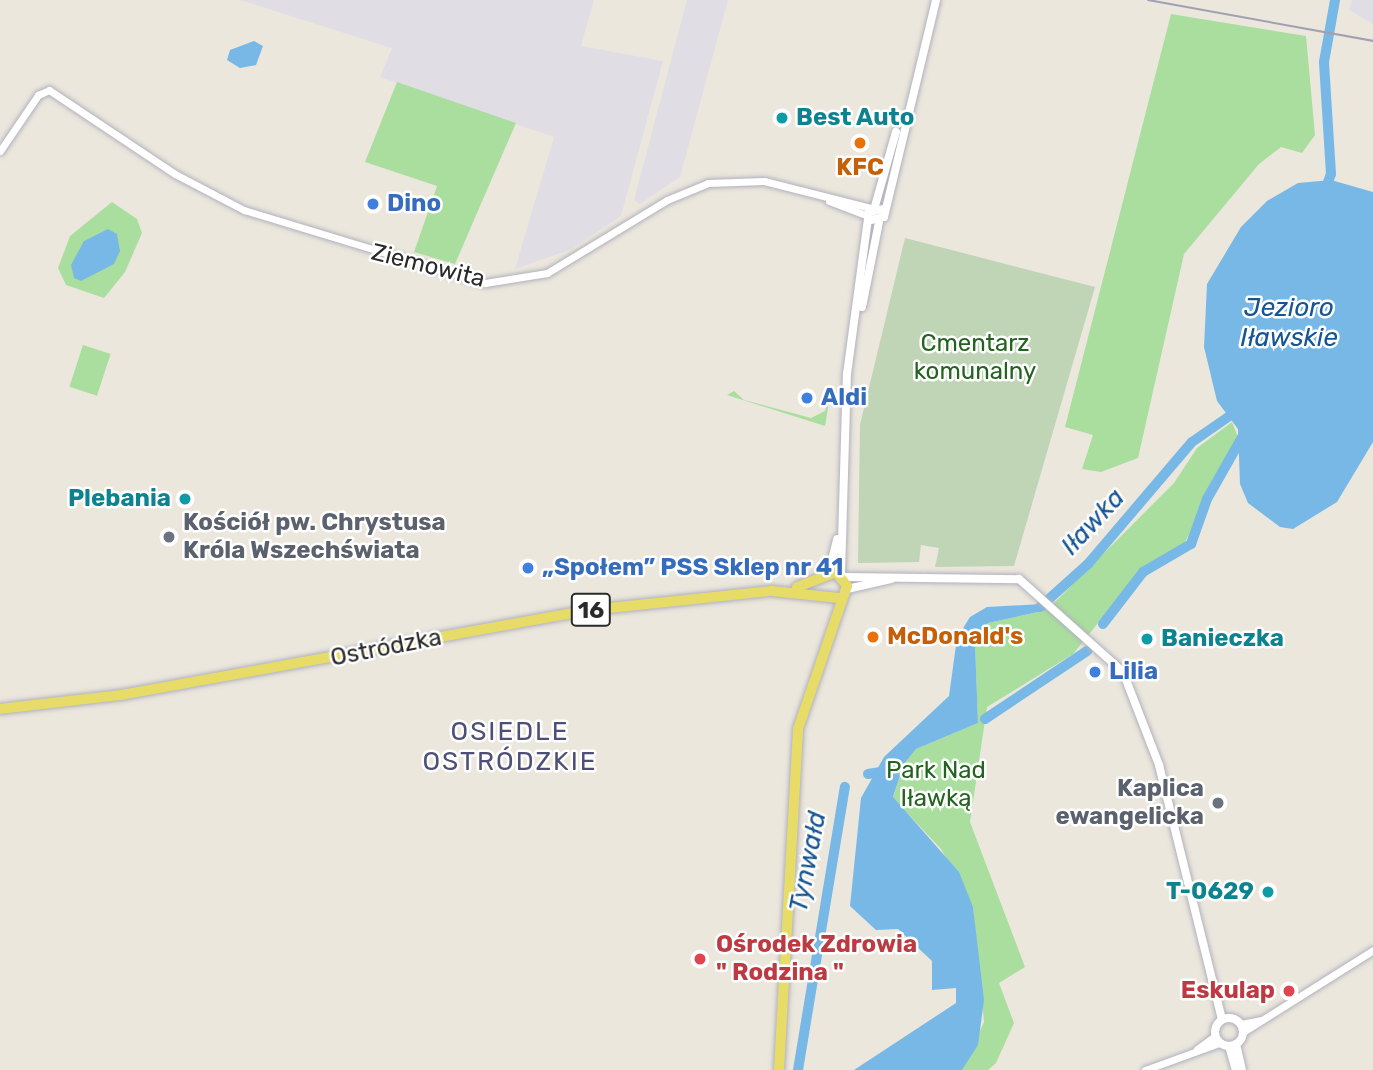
<!DOCTYPE html>
<meta charset="utf-8">
<style>
body{margin:0}
#map{position:relative;width:1373px;height:1070px;overflow:hidden;background:#ebe7dd;font-family:Rubik,sans-serif}
div>[style]{position:absolute}
.industrial>*{inset:0;background:#e0dee4}
.green>*{inset:0;background:#aade9e;transform-origin:0 0}
.cemetery>*{inset:0;background:#c0d4b6}
.water>*{inset:0;background:#77b8e7}
.river>*{height:10px;margin:-5px;padding:0 5px;transform-origin:5px;border-radius:5px;background:#77b8e7}
.roads{filter:drop-shadow(0 0 2px #b1b1bd) drop-shadow(0 0 2px #b1b1bd)}
.tertiary>*{height:7px;margin:-3.5px;padding:0 3.5px;transform-origin:3.5px;border-radius:3.5px;background:#fff}
.secondary>*{height:8px;margin:-4px;padding:0 4px;transform-origin:4px;border-radius:4px;background:#fff}
.secondary>.ring{margin:-4px;padding:0;box-sizing:content-box;background:none;border:8px solid #fff;border-radius:50%}
.primary>*{height:10px;margin:-5px;padding:0 5px;transform-origin:5px;border-radius:5px;background:#e7dc67}
.rail>*{height:2px;margin:-1px;padding:0 1px;transform-origin:1px;border-radius:1px;background:#a1a0b3}
.dots>*{width:19px;height:19px;translate:-50% -50%;box-sizing:border-box;border:4px solid #fff;border-radius:50%}
span{translate:-50% -50%;white-space:nowrap;text-align:center;line-height:1.15;-webkit-text-stroke:5px #fff;paint-order:stroke}
.shield-label span{padding:2px 5px;background:#fff;border:2px solid;border-radius:5px;-webkit-text-stroke-width:0}
.shield-label{font-size:23px;color:#2a2a2a;font-weight:700}
.culture-label{font-size:24px;color:#0d838f;font-weight:700}
.left{translate:0 -50%;text-align:left}
.right{translate:-100% -50%;text-align:right}
.food-label{font-size:24px;color:#c56008;font-weight:700}
.shop-label{font-size:24px;color:#366cbe;font-weight:700}
.street-label{font-size:24px;color:#2a2a2a}
.park-label{font-size:24px;color:#23631f}
.worship-label{font-size:24px;color:#5b616d;font-weight:700}
.health-label{font-size:24px;color:#be3a42;font-weight:700}
.water-label{font-size:26px;color:#165593;font-style:italic}
.neighbourhood-label{font-size:26px;color:#4e4f78;letter-spacing:2px}
</style>
<div id="map">
<div class="industrial">
<div style="clip-path:polygon(240px 0,594px 0,581px 46px,663px 61px,621px 216px,569px 250px,515px 269px,554px 137px,380px 77px,392px 48px)"></div>
<div style="clip-path:polygon(687px 0,728px 0,680px 177px,640px 204px,634px 200px)"></div>
<div style="clip-path:polygon(1352px 0,1373px 0,1373px 24px,1349px 10px)"></div>
</div>
<div class="green">
<div style="clip-path:polygon(1171px 14px,1306px 36px,1315px 135px,1302px 153px,1281px 147px,1259px 164px,1184px 254px,1138px 458px,1101px 472px,1082px 469px,1093px 435px,1065px 427px)"></div>
<div style="clip-path:polygon(397px 82px,516px 123px,455px 264px,414px 252px,437px 186px,365px 162px)"></div>
<div style="clip-path:polygon(112px 202px,137px 219px,142px 233px,125px 272px,104px 298px,66px 285px,58px 268px,70px 236px)"></div>
<div style="left:83px;top:345px;width:29px;height:44px;rotate:18deg"></div>
<div style="clip-path:polygon(831px 389px,825px 426px,727px 395px,734px 391px,744px 400px,811px 418px,825px 411px)"></div>
<div style="clip-path:polygon(1232px 422px,1239px 440px,1183px 546px,1139px 572px,1073px 654px,987px 707px,970px 822px,1025px 967px,999px 983px,1014px 1023px,996px 1063px,988px 1070px,962px 1070px,984px 1022px,973px 907px,941px 849px,893px 798px,904px 764px,916px 749px,978px 723px,975px 643px,988px 623px,1047px 610px,1174px 483px,1197px 448px)"></div>
</div>
<div class="cemetery">
<div style="clip-path:polygon(905px 238px,1095px 287px,1014px 566px,935px 567px,939px 548px,921px 545px,919px 562px,858px 563px,860px 425px)"></div>
</div>
<div class="water">
<div style="clip-path:polygon(254px 41px,263px 46px,256px 65px,240px 68px,227px 60px,230px 50px)"></div>
<div style="clip-path:polygon(1331px 180px,1373px 192px,1373px 442px,1337px 502px,1293px 529px,1280px 527px,1248px 503px,1240px 484px,1238px 429px,1217px 401px,1204px 347px,1207px 284px,1241px 227px,1267px 201px,1298px 183px)"></div>
<div style="clip-path:polygon(108px 229px,117px 234px,120px 251px,114px 264px,81px 281px,74px 278px,71px 265px,84px 241px)"></div>
<div style="clip-path:polygon(1043px 604px,1047px 610px,988px 623px,975px 643px,978px 723px,916px 749px,904px 764px,893px 797px,959px 872px,973px 907px,984px 1000px,978px 1045px,962px 1070px,854px 1070px,956px 1003px,956px 988px,932px 990px,932px 961px,898px 929px,876px 930px,850px 906px,861px 798px,884px 757px,949px 696px,957px 638px,970px 617px,987px 607px)"></div>
</div>
<div class="river">
<div style="left:1324px;top:193px;width:20px;rotate:-70deg"></div>
<div style="left:1331px;top:174px;width:112px;rotate:-93.6deg"></div>
<div style="left:1324px;top:62px;width:63px;rotate:-79.9deg"></div>
<div style="left:1040px;top:607px;width:64px;rotate:-41.9deg"></div>
<div style="left:1088px;top:564px;width:160px;rotate:-49.6deg"></div>
<div style="left:1192px;top:442px;width:47px;rotate:-34.7deg"></div>
<div style="left:1231px;top:415px;width:14px;rotate:-60deg"></div>
<div style="left:1103px;top:624px;width:66px;rotate:-52.4deg"></div>
<div style="left:1143px;top:572px;width:56px;rotate:-30.3deg"></div>
<div style="left:1191px;top:544px;width:48px;rotate:-70.4deg"></div>
<div style="left:1207px;top:499px;width:75px;rotate:-60.4deg"></div>
<div style="left:985px;top:719px;width:123px;rotate:-33.7deg"></div>
<div style="left:868px;top:774px;width:19px;rotate:-9deg"></div>
<div style="left:798px;top:1070px;width:287px;rotate:-80.6deg"></div>
</div>
<div class="roads">
<div class="tertiary">
<div style="left:0;top:151px;width:68px;rotate:-55.8deg"></div>
<div style="left:38px;top:95px;width:12px;rotate:-24deg"></div>
<div style="left:49px;top:90px;width:151px;rotate:33.7deg"></div>
<div style="left:175px;top:174px;width:78px;rotate:27.6deg"></div>
<div style="left:244px;top:210px;width:252px;rotate:16.9deg"></div>
<div style="left:485px;top:283px;width:63px;rotate:-9.2deg"></div>
<div style="left:547px;top:273px;width:140px;rotate:-31.3deg"></div>
<div style="left:667px;top:200px;width:44px;rotate:-22.5deg"></div>
<div style="left:708px;top:183px;width:56px;rotate:-2deg"></div>
<div style="left:764px;top:181px;width:110px;rotate:14.2deg"></div>
<div style="left:829px;top:201px;width:42px;rotate:21deg"></div>
<div style="left:1241px;top:1024px;width:21px;rotate:-11deg"></div>
<div style="left:1243px;top:1032px;width:154px;rotate:-32.2deg"></div>
<div style="left:1197px;top:1049px;width:22px;rotate:-36deg"></div>
<div style="left:1145px;top:1070px;width:79px;rotate:-20deg"></div>
</div>
<div class="secondary">
<div style="left:875px;top:206px;width:77px;rotate:-74.2deg"></div>
<div style="left:871px;top:220px;width:13px;rotate:-13deg"></div>
<div style="left:884px;top:217px;width:223px;rotate:-76.5deg"></div>
<div style="left:862px;top:307px;width:87px;rotate:-78.7deg"></div>
<div style="left:829px;top:572px;width:34px;rotate:-76deg"></div>
<div style="left:841px;top:574px;width:200px;rotate:-88.3deg"></div>
<div style="left:847px;top:374px;width:163px;rotate:-82.3deg"></div>
<div style="left:869px;top:212px;width:14px;rotate:-12deg"></div>
<div style="left:844px;top:577px;width:175px;rotate:0.7deg"></div>
<div style="left:1019px;top:579px;width:140px;rotate:41.8deg"></div>
<div style="left:1123px;top:672px;width:100px;rotate:68.8deg"></div>
<div style="left:1159px;top:765px;width:262px;rotate:76.1deg"></div>
<div style="left:847px;top:589px;width:45px;rotate:-12.8deg"></div>
<div class="ring" style="left:1215px;top:1018px;width:20px;height:20px"></div>
<div style="left:1236px;top:1044px;width:27px;rotate:77deg"></div>
<div style="left:1229px;top:1046px;width:25px;rotate:74deg"></div>
</div>
<div class="primary">
<div style="left:0;top:709px;width:122px;rotate:-6.6deg"></div>
<div style="left:121px;top:695px;width:477px;rotate:-10.3deg"></div>
<div style="left:590px;top:610px;width:183px;rotate:-6deg"></div>
<div style="left:772px;top:591px;width:67px;rotate:6deg"></div>
<div style="left:779px;top:1070px;width:342px;rotate:-86.8deg"></div>
<div style="left:798px;top:729px;width:151px;rotate:-71.1deg"></div>
<div style="left:847px;top:586px;width:18px;rotate:-128deg"></div>
<div style="left:836px;top:572px;width:42px;rotate:159deg"></div>
</div>
</div>
<div class="rail">
<div style="left:1148px;top:0;width:229px;rotate:10.3deg"></div>
</div>
<div class="dots">
<div style="left:782px;top:118px;background:#0f9aa8"></div>
<div style="left:860px;top:143px;background:#e8710a"></div>
<div style="left:373px;top:204px;background:#3f7fe0"></div>
<div style="left:807px;top:398px;background:#3f7fe0"></div>
<div style="left:185px;top:499px;background:#0f9aa8"></div>
<div style="left:169px;top:537px;background:#6b7280"></div>
<div style="left:528px;top:568px;background:#3f7fe0"></div>
<div style="left:873px;top:637px;background:#e8710a"></div>
<div style="left:1147px;top:639px;background:#0f9aa8"></div>
<div style="left:1095px;top:672px;background:#3f7fe0"></div>
<div style="left:1218px;top:803px;background:#6b7280"></div>
<div style="left:1268px;top:892px;background:#0f9aa8"></div>
<div style="left:700px;top:959px;background:#e0444e"></div>
<div style="left:1289px;top:991px;background:#e0444e"></div>
</div>
<div class="shield-label">
<span style="left:591px;top:610px">16</span>
</div>
<div class="culture-label">
<span class="left" style="left:796px;top:118px">Best Auto</span>
<span class="right" style="left:171px;top:499px">Plebania</span>
<span class="left" style="left:1161px;top:639px">Banieczka</span>
<span class="right" style="left:1254px;top:892px">T-0629</span>
</div>
<div class="food-label">
<span style="left:860px;top:168px">KFC</span>
<span class="left" style="left:887px;top:637px">McDonald's</span>
</div>
<div class="shop-label">
<span class="left" style="left:387px;top:204px">Dino</span>
<span class="left" style="left:821px;top:398px">Aldi</span>
<span class="left" style="left:542px;top:568px">„Społem” PSS Sklep nr 41</span>
<span class="left" style="left:1109px;top:672px">Lilia</span>
</div>
<div class="street-label">
<span style="left:428px;top:266px;rotate:14deg">Ziemowita</span>
<span style="left:386px;top:648px;rotate:-11deg">Ostródzka</span>
</div>
<div class="park-label">
<span style="left:975px;top:358px">Cmentarz<br>komunalny</span>
<span style="left:936px;top:785px">Park Nad<br>Iławką</span>
</div>
<div class="worship-label">
<span class="left" style="left:183px;top:537px">Kościół pw. Chrystusa<br>Króla Wszechświata</span>
<span class="right" style="left:1204px;top:803px">Kaplica<br>ewangelicka</span>
</div>
<div class="health-label">
<span class="left" style="left:716px;top:959px">Ośrodek Zdrowia<br>" Rodzina "</span>
<span class="right" style="left:1275px;top:991px">Eskulap</span>
</div>
<div class="water-label">
<span style="left:1289px;top:323px">Jezioro<br>Iławskie</span>
<span style="left:1093px;top:522px;rotate:-47deg">Iławka</span>
<span style="left:808px;top:862px;rotate:-79deg">Tynwałd</span>
</div>
<div class="neighbourhood-label">
<span style="left:510px;top:747px">OSIEDLE<br>OSTRÓDZKIE</span>
</div>
</div>
